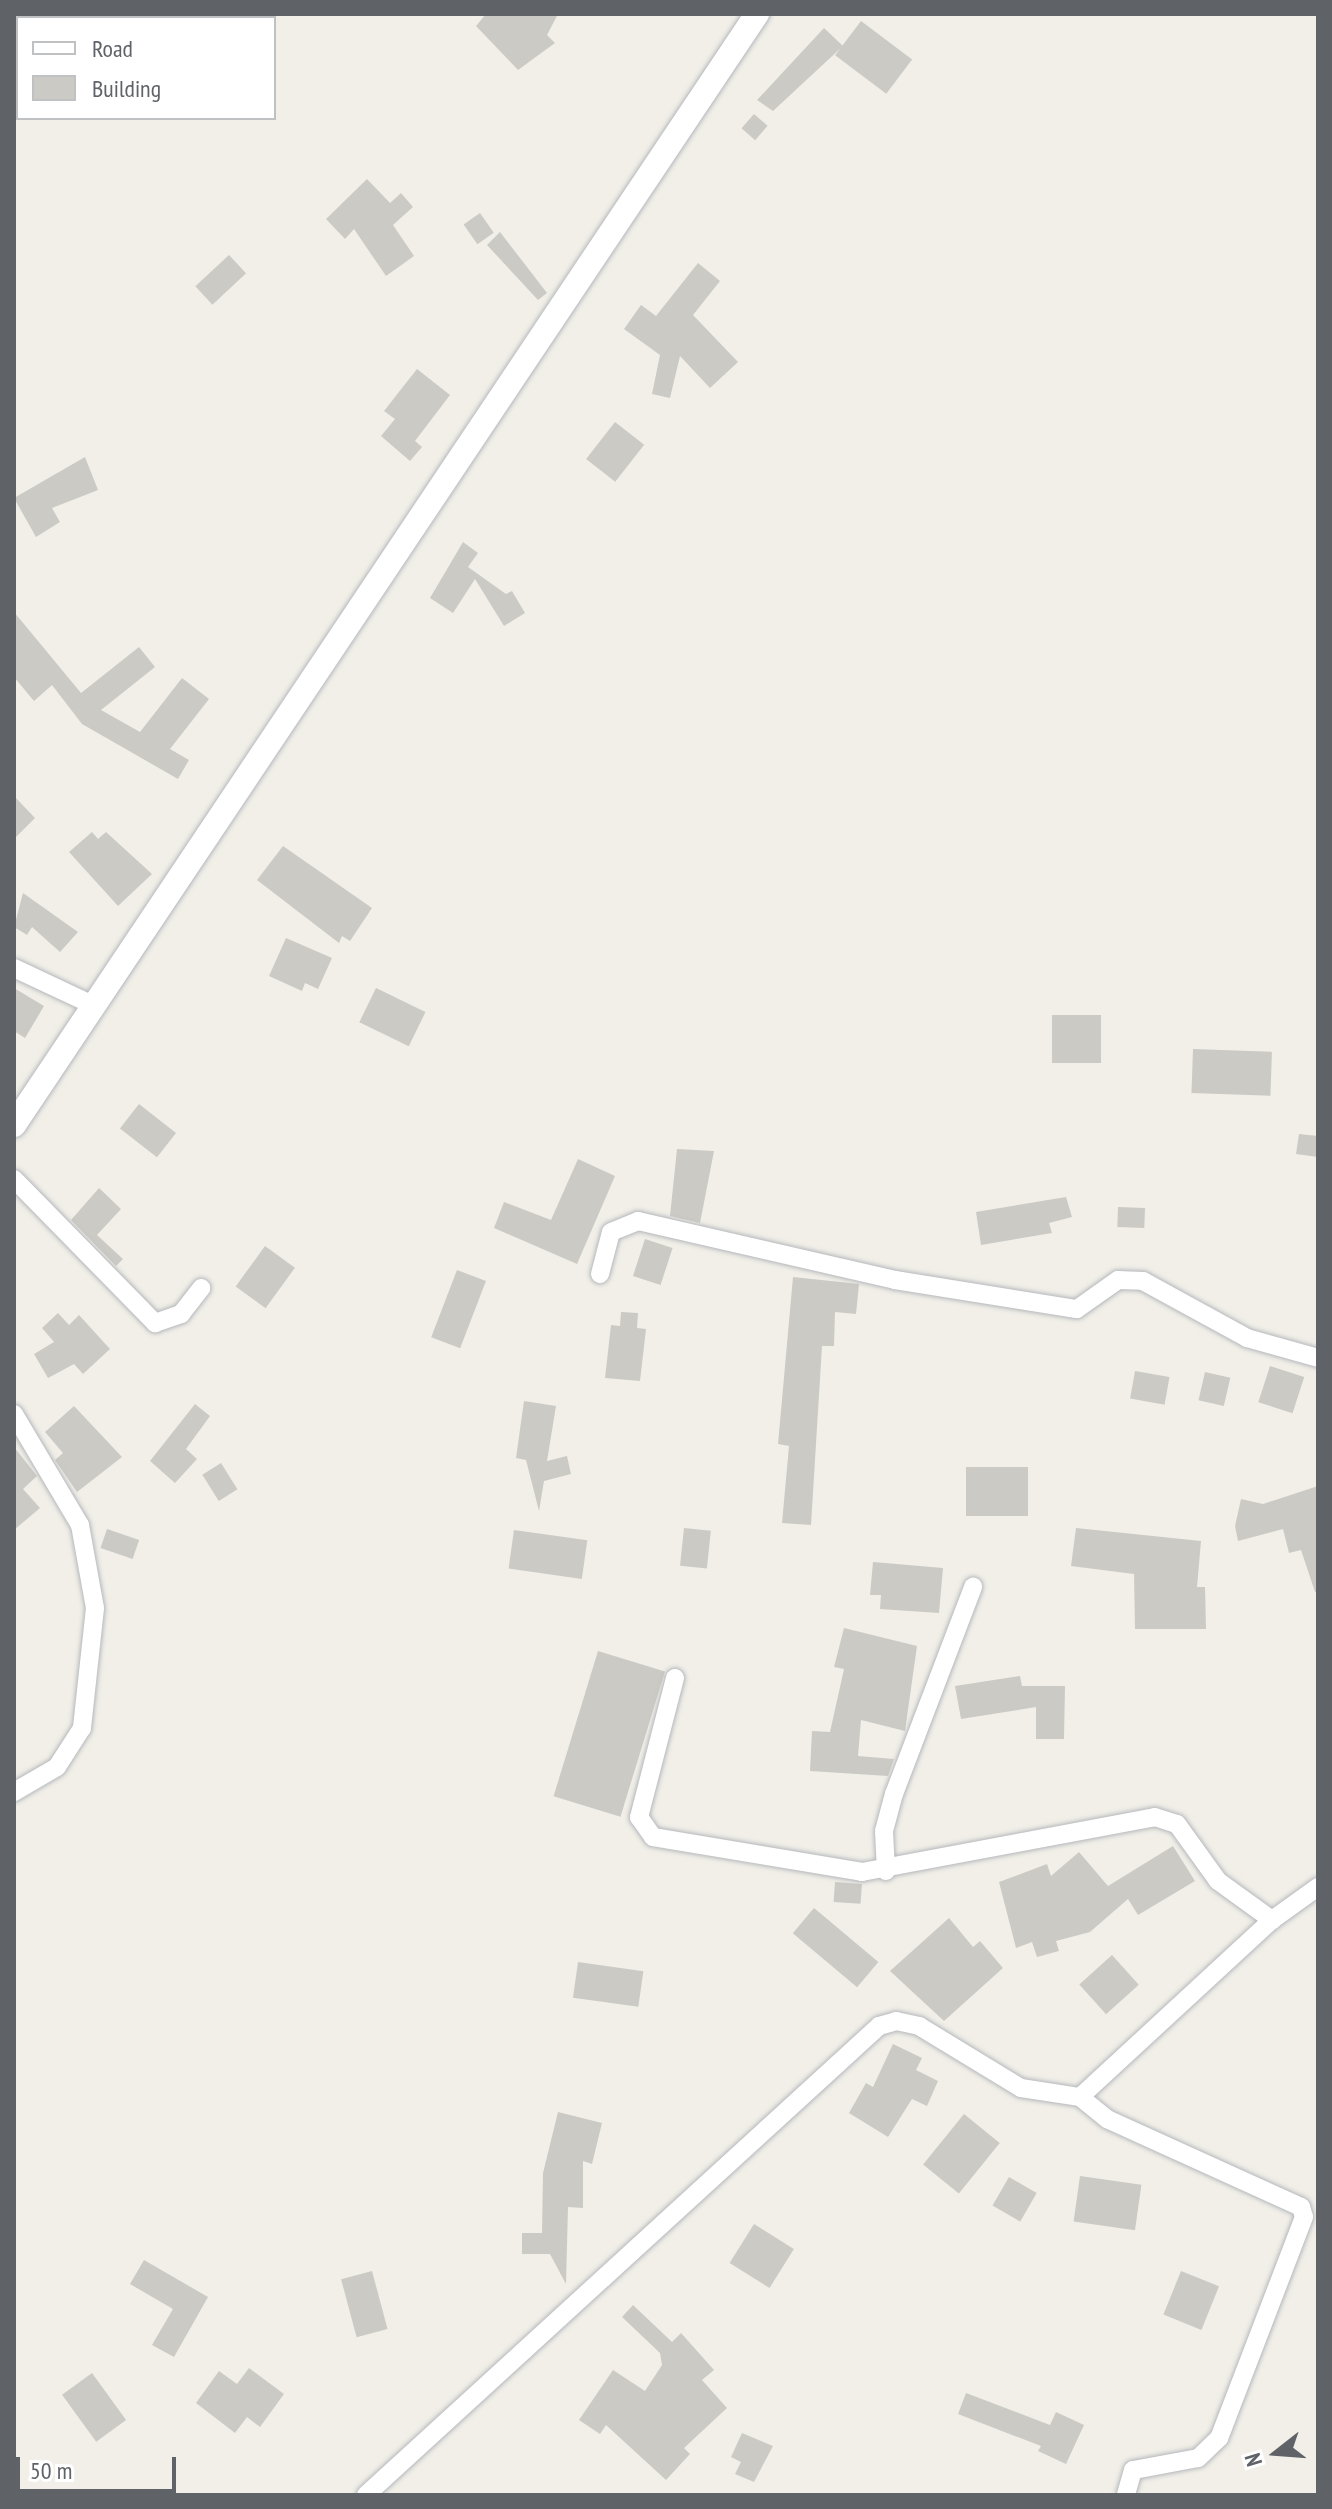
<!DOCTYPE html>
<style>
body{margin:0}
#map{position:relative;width:1332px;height:2509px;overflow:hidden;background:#f1efe8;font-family:"PT Sans Narrow",sans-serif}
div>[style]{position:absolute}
.building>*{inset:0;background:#cccac5;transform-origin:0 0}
.roads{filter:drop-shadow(0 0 2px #b5b8bc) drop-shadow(0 0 2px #b5b8bc)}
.street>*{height:18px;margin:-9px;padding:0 9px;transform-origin:9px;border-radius:9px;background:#fff}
.secondary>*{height:24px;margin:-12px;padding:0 12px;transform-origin:12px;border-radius:12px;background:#fff}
span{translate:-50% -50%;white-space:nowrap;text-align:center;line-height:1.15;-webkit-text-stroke:6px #fff;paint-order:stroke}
.frame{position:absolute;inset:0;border:16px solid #5f6368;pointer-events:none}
.legend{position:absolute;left:16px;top:16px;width:260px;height:104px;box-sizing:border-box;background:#fff;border:2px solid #bfc1c3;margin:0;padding:10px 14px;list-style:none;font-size:24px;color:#5f6368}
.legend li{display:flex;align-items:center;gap:16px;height:40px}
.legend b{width:40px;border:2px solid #bfc1c3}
.north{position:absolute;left:1236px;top:2413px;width:80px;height:80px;-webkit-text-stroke:6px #fff;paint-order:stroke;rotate:253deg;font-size:22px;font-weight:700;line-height:32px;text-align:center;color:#5f6368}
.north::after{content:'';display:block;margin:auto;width:28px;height:36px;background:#5f6368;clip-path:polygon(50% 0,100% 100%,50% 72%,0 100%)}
.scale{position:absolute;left:16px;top:2457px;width:160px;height:36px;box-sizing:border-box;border:4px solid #5f6368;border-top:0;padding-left:10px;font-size:24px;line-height:28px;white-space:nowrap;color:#5f6368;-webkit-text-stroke:6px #fff;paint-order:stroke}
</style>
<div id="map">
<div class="building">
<div style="clip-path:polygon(486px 14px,558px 14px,547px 35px,555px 43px,518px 70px,476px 26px)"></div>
<div style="left:861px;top:21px;width:64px;height:43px;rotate:37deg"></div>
<div style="clip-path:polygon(824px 28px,843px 46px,773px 111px,757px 100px)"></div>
<div style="left:754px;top:114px;width:18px;height:19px;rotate:41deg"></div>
<div style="clip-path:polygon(367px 179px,390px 203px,401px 193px,413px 207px,393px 225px,414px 256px,386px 276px,354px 229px,345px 239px,326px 219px)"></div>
<div style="left:480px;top:213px;width:24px;height:20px;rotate:55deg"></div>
<div style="clip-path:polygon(500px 232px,547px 293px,538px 300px,487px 245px)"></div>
<div style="left:229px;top:255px;width:25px;height:46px;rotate:47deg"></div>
<div style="clip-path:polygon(698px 263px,720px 281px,693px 315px,738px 362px,710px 388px,680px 356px,670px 398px,652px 394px,660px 355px,624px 329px,641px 305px,656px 316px)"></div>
<div style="clip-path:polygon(417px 369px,450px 395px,415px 441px,422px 447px,410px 461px,381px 436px,395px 419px,384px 411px)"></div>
<div style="left:615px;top:422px;width:37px;height:47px;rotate:38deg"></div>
<div style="clip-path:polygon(85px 457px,98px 490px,52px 508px,60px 522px,36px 537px,14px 498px)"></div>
<div style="clip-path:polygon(463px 542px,478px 553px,468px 567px,506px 594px,512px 591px,525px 613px,504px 626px,475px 579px,453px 613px,430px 598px)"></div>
<div style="clip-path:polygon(14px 612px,81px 693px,139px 647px,155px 667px,101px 710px,140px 732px,182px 678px,209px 699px,170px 749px,189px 760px,178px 779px,82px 724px,52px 685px,34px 701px,14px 677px)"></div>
<div style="clip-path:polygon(14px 796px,35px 818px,14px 839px)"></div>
<div style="clip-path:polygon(92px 832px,98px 839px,106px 832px,152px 874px,118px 906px,69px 852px)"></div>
<div style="clip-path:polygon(283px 846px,372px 908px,350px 941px,342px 936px,339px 943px,257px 880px)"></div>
<div style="clip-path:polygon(23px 893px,78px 932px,60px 952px,32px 927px,27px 935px,14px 927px)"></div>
<div style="clip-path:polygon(286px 938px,332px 958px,318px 989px,305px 983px,302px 991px,269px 976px)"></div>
<div style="clip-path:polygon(14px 988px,44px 1006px,25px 1038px,14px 1031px)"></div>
<div style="left:376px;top:988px;width:55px;height:38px;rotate:26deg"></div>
<div style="left:1052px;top:1015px;width:49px;height:48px"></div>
<div style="left:1193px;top:1049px;width:79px;height:44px;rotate:2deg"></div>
<div style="left:139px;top:1104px;width:47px;height:31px;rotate:38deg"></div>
<div style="clip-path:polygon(1299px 1134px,1318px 1136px,1318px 1157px,1296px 1154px)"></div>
<div style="clip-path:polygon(677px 1149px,714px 1151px,700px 1223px,670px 1216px)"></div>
<div style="clip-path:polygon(578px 1159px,615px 1176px,577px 1264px,494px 1228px,504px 1202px,551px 1220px)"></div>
<div style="clip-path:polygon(99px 1188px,121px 1209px,97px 1235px,123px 1259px,116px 1266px,71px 1220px)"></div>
<div style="clip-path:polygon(1066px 1197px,1072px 1217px,1049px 1223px,1052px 1233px,981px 1245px,976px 1212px)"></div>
<div style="left:1118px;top:1207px;width:27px;height:20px;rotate:2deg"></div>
<div style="left:645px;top:1239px;width:29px;height:39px;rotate:18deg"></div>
<div style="left:265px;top:1246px;width:37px;height:50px;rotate:36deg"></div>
<div style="left:457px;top:1270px;width:31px;height:72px;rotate:21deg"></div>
<div style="clip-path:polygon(793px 1277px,859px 1284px,856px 1314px,835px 1312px,834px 1346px,822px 1346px,811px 1525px,782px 1523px,789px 1446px,778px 1444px)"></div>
<div style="clip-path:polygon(621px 1312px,638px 1313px,637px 1328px,646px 1329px,640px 1381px,605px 1378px,611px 1325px,620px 1326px)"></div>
<div style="clip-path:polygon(58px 1313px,69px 1325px,79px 1315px,110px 1349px,83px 1374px,74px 1364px,48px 1378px,34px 1354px,54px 1342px,42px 1328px)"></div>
<div style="left:1270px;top:1366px;width:36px;height:38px;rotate:18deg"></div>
<div style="left:1135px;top:1371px;width:35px;height:28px;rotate:10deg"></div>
<div style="left:1205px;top:1372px;width:26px;height:29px;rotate:13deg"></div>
<div style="clip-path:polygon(524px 1401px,556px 1406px,547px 1461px,567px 1456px,571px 1474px,544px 1481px,539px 1511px,526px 1460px,516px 1458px)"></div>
<div style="clip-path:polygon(195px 1404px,210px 1416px,186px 1449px,197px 1459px,175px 1483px,150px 1461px)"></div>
<div style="clip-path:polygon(74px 1406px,122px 1457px,77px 1492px,55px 1460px,63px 1453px,45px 1432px)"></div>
<div style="clip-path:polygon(14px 1447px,37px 1476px,23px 1489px,40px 1508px,14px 1530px)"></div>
<div style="left:221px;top:1463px;width:31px;height:22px;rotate:58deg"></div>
<div style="left:966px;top:1467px;width:62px;height:49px"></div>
<div style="clip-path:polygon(1318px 1486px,1318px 1592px,1315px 1592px,1301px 1550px,1289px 1553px,1283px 1529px,1238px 1541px,1235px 1526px,1241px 1499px,1263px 1504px)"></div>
<div style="left:684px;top:1528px;width:27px;height:38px;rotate:6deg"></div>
<div style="clip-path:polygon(1076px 1528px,1201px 1541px,1197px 1587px,1205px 1587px,1206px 1629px,1135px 1629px,1134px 1574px,1071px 1566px)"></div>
<div style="left:107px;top:1529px;width:34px;height:20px;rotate:19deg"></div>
<div style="left:514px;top:1530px;width:74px;height:39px;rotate:8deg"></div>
<div style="clip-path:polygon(873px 1562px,943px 1568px,939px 1613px,880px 1609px,881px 1595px,870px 1595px)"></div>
<div style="clip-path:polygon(844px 1628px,917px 1646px,905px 1731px,861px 1720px,858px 1756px,894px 1759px,888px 1776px,810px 1771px,812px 1731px,830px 1732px,844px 1669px,834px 1667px)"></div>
<div style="left:598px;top:1651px;width:70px;height:152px;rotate:17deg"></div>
<div style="clip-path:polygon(1020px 1676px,1022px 1686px,1065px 1686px,1064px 1739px,1036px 1739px,1036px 1707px,961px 1719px,955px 1686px)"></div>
<div style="clip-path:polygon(1173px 1846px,1195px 1881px,1138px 1915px,1128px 1899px,1090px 1932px,1056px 1941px,1059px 1951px,1037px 1957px,1032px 1942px,1016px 1948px,999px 1882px,1047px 1864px,1051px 1876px,1079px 1852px,1108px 1886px)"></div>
<div style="left:835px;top:1882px;width:27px;height:20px;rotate:4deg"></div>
<div style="left:814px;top:1908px;width:84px;height:33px;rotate:40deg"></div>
<div style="clip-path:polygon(949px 1918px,973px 1947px,980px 1941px,1003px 1968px,944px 2021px,890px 1971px)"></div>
<div style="left:1112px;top:1955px;width:40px;height:44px;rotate:48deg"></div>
<div style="left:578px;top:1962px;width:66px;height:36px;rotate:8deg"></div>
<div style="clip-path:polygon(893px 2044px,922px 2058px,916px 2070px,938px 2081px,927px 2106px,912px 2099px,888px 2137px,849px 2113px,866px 2083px,873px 2087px)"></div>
<div style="clip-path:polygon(558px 2112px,602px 2123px,592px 2164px,583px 2161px,583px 2208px,568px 2207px,566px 2284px,550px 2254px,522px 2254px,522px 2233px,542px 2233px,543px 2173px)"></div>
<div style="left:964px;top:2114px;width:46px;height:65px;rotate:39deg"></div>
<div style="left:1080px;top:2176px;width:62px;height:46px;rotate:8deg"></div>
<div style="left:1009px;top:2177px;width:32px;height:33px;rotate:30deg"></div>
<div style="left:754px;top:2224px;width:47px;height:46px;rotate:32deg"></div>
<div style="clip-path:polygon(144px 2260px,208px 2297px,174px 2357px,152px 2345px,173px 2309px,130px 2284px)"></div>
<div style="left:372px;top:2271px;width:60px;height:32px;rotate:75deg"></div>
<div style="left:1181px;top:2271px;width:41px;height:47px;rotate:22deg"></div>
<div style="clip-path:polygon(633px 2305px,672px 2342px,681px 2333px,714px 2370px,702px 2380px,727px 2408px,684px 2448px,690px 2454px,666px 2480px,606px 2425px,600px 2434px,579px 2420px,613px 2370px,645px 2391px,662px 2365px,660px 2353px,622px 2317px)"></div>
<div style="clip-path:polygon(249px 2368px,284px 2394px,260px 2427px,247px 2417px,235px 2433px,196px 2403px,219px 2371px,237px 2384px)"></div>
<div style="left:92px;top:2373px;width:58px;height:37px;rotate:54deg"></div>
<div style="clip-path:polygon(966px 2393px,1050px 2425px,1056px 2412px,1084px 2425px,1066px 2464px,1038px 2451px,1041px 2446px,958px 2414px)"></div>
<div style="clip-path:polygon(742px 2433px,773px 2446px,754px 2482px,735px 2474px,741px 2462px,731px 2457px)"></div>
</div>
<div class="roads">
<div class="street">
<div style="left:14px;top:968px;width:85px;rotate:25.1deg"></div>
<div style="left:14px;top:1179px;width:202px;rotate:45.6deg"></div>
<div style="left:155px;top:1323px;width:28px;rotate:-19deg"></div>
<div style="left:181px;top:1314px;width:33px;rotate:-52deg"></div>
<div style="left:600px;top:1274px;width:43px;rotate:-75.3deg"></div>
<div style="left:611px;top:1232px;width:29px;rotate:-22deg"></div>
<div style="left:638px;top:1221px;width:264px;rotate:12.9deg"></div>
<div style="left:895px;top:1280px;width:184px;rotate:9.1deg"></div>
<div style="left:1077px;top:1309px;width:50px;rotate:-35.3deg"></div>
<div style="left:1118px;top:1280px;width:25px;rotate:2deg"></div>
<div style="left:1143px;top:1281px;width:119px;rotate:28.7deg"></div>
<div style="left:1247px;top:1338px;width:74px;rotate:15.7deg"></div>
<div style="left:14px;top:1414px;width:129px;rotate:59.3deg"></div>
<div style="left:80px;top:1525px;width:84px;rotate:79.8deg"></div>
<div style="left:95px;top:1608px;width:121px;rotate:96.2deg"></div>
<div style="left:82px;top:1728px;width:46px;rotate:122.7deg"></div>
<div style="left:57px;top:1767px;width:50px;rotate:149.8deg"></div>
<div style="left:675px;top:1678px;width:144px;rotate:104.5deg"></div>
<div style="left:639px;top:1817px;width:24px;rotate:55deg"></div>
<div style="left:653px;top:1837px;width:212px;rotate:9.5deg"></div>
<div style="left:862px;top:1872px;width:298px;rotate:-10.6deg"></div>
<div style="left:1155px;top:1817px;width:23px;rotate:18deg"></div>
<div style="left:1177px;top:1824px;width:70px;rotate:54.3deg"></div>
<div style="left:1218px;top:1881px;width:67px;rotate:35.8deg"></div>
<div style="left:886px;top:1871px;width:40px;rotate:-92.9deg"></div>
<div style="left:884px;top:1831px;width:38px;rotate:-75deg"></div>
<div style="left:894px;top:1794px;width:222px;rotate:-69.1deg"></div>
<div style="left:1080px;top:2097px;width:261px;rotate:-42.7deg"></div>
<div style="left:1272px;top:1920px;width:57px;rotate:-35.7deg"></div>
<div style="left:366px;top:2495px;width:695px;rotate:-42.43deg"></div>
<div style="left:879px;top:2026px;width:18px;rotate:-16deg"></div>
<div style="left:896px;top:2021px;width:24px;rotate:12deg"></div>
<div style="left:919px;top:2026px;width:119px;rotate:31.3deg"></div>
<div style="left:1021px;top:2088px;width:60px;rotate:8.7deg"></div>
<div style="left:1080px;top:2097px;width:35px;rotate:39deg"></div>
<div style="left:1107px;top:2119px;width:213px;rotate:24.4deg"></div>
<div style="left:1301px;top:2207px;width:10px;rotate:73deg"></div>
<div style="left:1304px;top:2217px;width:237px;rotate:111deg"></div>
<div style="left:1219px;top:2438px;width:29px;rotate:136deg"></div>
<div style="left:1198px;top:2458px;width:66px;rotate:169.5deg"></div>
<div style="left:1133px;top:2470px;width:26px;rotate:106deg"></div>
</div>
<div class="secondary">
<div style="left:14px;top:1125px;width:1337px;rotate:-56.23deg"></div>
</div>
</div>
<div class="frame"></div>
<ul class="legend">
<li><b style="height:10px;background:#fff"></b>Road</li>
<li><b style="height:22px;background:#cccac5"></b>Building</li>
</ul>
<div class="north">N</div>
<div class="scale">50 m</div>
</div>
